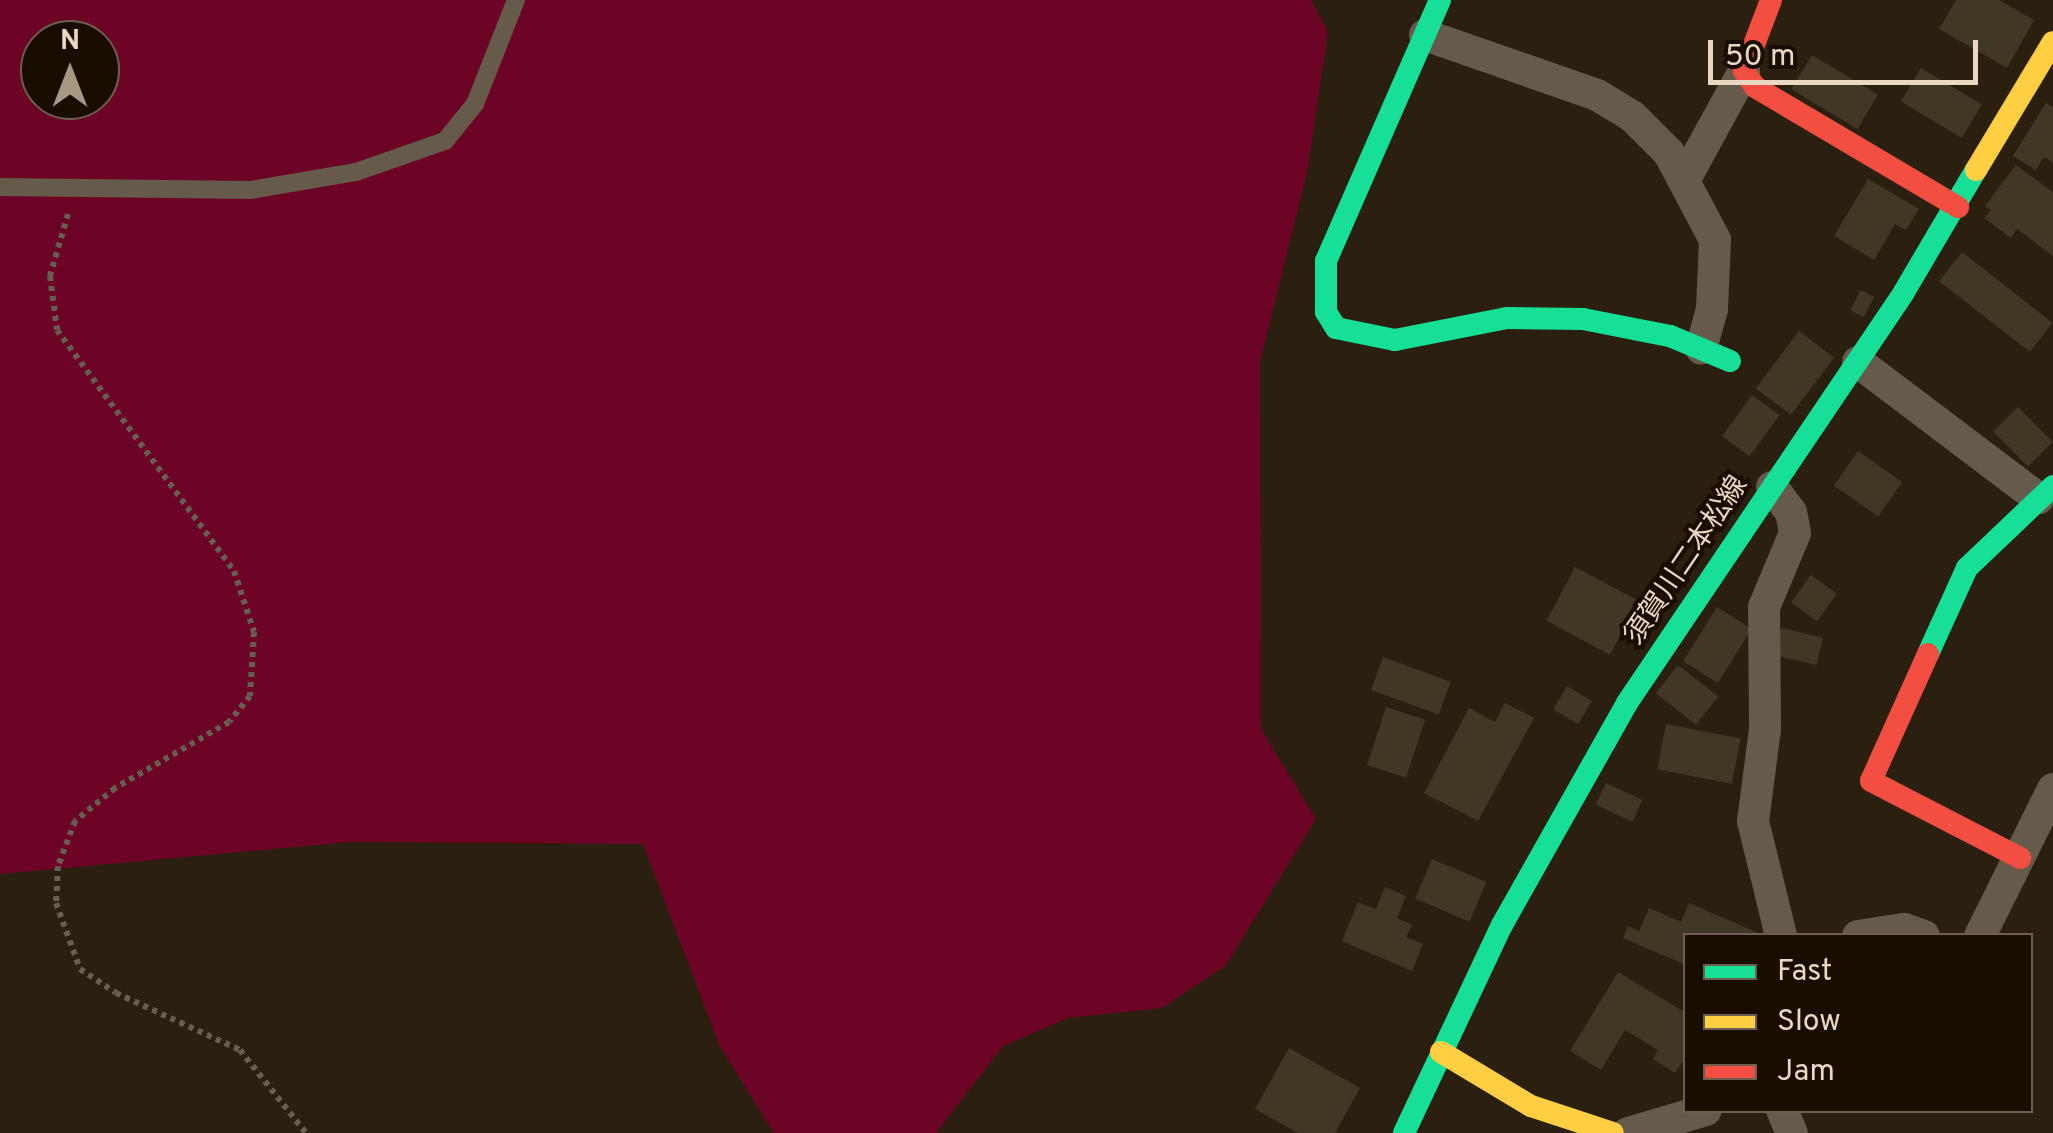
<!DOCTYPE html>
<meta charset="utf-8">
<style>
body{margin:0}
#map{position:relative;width:2053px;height:1133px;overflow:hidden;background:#2b200f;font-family:Overpass,"Noto Sans JP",sans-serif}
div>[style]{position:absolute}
.green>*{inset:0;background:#6b0425}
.building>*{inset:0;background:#403725;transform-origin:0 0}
.path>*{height:6px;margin-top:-3px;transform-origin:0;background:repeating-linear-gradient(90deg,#675d50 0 5px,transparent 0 10px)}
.lane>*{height:18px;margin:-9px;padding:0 9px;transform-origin:9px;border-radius:9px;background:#665a4b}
.street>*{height:32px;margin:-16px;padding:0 16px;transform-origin:16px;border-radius:16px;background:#665a4b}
.fast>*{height:22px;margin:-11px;padding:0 11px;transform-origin:11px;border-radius:11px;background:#16e098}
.slow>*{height:22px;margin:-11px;padding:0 11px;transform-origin:11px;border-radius:11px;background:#ffcf43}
.jam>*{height:22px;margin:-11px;padding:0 11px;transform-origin:11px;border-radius:11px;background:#f24e42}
span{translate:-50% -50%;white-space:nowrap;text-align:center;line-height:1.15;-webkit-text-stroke:8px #190d01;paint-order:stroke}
.street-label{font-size:28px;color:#ead8c3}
.legend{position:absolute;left:1683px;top:933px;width:350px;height:180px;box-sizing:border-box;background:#190d01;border:2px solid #6d5e4f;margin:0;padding:12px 18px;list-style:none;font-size:30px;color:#ead8c3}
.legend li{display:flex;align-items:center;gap:20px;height:50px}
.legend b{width:50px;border:2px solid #6d5e4f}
.north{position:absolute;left:20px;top:20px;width:100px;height:100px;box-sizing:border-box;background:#190d01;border:2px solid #6d5e4f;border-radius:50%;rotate:0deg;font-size:28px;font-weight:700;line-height:40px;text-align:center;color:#ead8c3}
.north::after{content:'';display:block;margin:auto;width:35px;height:45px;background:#a79884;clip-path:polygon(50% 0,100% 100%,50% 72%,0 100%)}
.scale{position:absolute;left:1708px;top:40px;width:270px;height:45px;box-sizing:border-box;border:5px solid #ead8c3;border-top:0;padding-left:12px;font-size:30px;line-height:35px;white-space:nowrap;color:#ead8c3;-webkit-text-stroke:8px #190d01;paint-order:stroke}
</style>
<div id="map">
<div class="green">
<div style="clip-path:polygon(evenodd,0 0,1311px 0,1328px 32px,1307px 173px,1260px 362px,1261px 729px,1316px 819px,1226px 965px,1162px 1008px,1068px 1018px,1003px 1046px,936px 1133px,774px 1133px,720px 1047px,643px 844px,350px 842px,0 874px,0 0,40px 40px,100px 40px,100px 100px,40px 100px,40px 40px)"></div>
</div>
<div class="building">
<div style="clip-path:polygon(1956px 0,1999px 0,2034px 20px,2007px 68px,1939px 29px)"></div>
<div style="left:1812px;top:55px;width:77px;height:40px;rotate:31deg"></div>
<div style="left:1921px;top:68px;width:71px;height:39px;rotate:31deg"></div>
<div style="clip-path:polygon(2046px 103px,2053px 107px,2053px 162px,2044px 157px,2036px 170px,2013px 156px)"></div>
<div style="clip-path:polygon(2016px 165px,2053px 192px,2053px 256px,2017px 229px,2011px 238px,1984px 218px,1991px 210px,1985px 206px)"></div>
<div style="clip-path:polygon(1868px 179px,1919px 209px,1906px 230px,1895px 224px,1874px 260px,1834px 236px)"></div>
<div style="left:1962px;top:252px;width:115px;height:37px;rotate:38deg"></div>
<div style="left:1861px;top:290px;width:15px;height:23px;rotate:28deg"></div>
<div style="left:1799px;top:331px;width:44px;height:72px;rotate:37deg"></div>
<div style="left:1752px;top:395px;width:34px;height:51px;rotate:36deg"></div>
<div style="left:2018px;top:407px;width:49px;height:35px;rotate:45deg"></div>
<div style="left:1858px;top:451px;width:54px;height:42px;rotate:35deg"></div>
<div style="left:1575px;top:567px;width:72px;height:61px;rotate:28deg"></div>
<div style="left:1811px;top:575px;width:32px;height:34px;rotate:36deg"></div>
<div style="left:1717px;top:607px;width:41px;height:64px;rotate:32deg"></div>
<div style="left:1781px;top:628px;width:43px;height:28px;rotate:13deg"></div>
<div style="left:1383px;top:657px;width:72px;height:35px;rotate:20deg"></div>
<div style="left:1678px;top:665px;width:51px;height:36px;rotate:38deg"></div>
<div style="left:1567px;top:686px;width:29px;height:27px;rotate:31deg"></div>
<div style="clip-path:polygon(1505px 703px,1534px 718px,1478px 821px,1424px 793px,1469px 708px,1495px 722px)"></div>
<div style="left:1386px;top:707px;width:41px;height:61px;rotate:18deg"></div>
<div style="left:1666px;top:724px;width:76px;height:46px;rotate:11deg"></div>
<div style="left:1606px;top:783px;width:40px;height:24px;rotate:25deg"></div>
<div style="left:1432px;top:859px;width:59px;height:43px;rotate:23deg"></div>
<div style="clip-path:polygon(1385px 887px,1406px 896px,1397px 918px,1412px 925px,1406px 937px,1423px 944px,1412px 971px,1342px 941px,1358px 902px,1376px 909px)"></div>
<div style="clip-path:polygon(1689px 903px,1765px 936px,1686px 936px,1686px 965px,1623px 938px,1628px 926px,1639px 931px,1649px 908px,1681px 922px)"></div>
<div style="clip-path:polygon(1618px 972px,1686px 1013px,1686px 1057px,1675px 1073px,1653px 1059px,1658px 1050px,1625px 1030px,1601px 1070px,1570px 1051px)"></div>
<div style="clip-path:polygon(1289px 1048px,1360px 1088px,1335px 1133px,1298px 1133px,1255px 1109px)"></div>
</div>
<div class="path">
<div style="left:68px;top:214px;width:65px;rotate:106.2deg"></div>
<div style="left:50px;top:276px;width:54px;rotate:82.6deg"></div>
<div style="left:57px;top:330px;width:299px;rotate:53.7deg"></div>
<div style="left:234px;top:571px;width:64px;rotate:71.8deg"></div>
<div style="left:254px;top:632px;width:64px;rotate:93.6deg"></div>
<div style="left:250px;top:696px;width:33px;rotate:129deg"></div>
<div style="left:229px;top:722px;width:132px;rotate:149.9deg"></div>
<div style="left:115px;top:788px;width:52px;rotate:140.5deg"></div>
<div style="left:75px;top:821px;width:48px;rotate:110.7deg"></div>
<div style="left:58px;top:866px;width:37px;rotate:93deg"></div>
<div style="left:56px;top:903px;width:70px;rotate:70deg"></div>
<div style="left:80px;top:969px;width:43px;rotate:33.7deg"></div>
<div style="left:116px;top:993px;width:136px;rotate:24.7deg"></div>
<div style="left:240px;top:1050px;width:106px;rotate:51.5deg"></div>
</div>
<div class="lane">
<div style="left:0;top:187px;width:251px;rotate:0.7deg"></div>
<div style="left:251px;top:190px;width:107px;rotate:-9.7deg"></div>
<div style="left:356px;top:172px;width:94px;rotate:-19.2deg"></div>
<div style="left:445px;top:141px;width:48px;rotate:-51deg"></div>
<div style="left:475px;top:104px;width:112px;rotate:-68.5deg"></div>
</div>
<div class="street">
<div style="left:1425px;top:35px;width:182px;rotate:19.2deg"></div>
<div style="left:1597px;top:95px;width:41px;rotate:31deg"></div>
<div style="left:1632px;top:116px;width:52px;rotate:45deg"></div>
<div style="left:1669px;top:153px;width:98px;rotate:62.1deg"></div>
<div style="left:1715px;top:240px;width:69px;rotate:92.5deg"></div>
<div style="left:1712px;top:309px;width:41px;rotate:105.4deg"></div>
<div style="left:1686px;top:177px;width:121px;rotate:-61.3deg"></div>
<div style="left:1858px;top:362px;width:226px;rotate:37.1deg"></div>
<div style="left:1772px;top:487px;width:31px;rotate:53deg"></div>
<div style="left:1791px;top:512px;width:21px;rotate:79deg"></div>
<div style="left:1795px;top:533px;width:80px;rotate:112.7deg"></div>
<div style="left:1764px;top:607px;width:122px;rotate:89.5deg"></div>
<div style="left:1765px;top:729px;width:93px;rotate:97.4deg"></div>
<div style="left:1753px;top:821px;width:118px;rotate:76.3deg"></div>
<div style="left:1858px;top:936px;width:47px;rotate:-8.7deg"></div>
<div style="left:1904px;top:929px;width:21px;rotate:19deg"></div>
<div style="left:1980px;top:936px;width:164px;rotate:-63.6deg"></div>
<div style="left:1782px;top:1110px;width:25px;rotate:67deg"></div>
<div style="left:1628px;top:1133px;width:81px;rotate:-16.4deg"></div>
</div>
<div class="fast">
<div style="left:1440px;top:0;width:285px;rotate:113.6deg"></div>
<div style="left:1326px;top:261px;width:51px;rotate:90deg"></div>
<div style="left:1326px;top:312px;width:19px;rotate:58deg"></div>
<div style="left:1336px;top:328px;width:60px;rotate:11.5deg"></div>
<div style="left:1395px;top:340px;width:114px;rotate:-11.1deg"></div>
<div style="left:1507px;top:318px;width:76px;rotate:0.8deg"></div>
<div style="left:1583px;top:319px;width:89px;rotate:11.1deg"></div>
<div style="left:1670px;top:336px;width:65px;rotate:22.6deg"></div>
<div style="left:1928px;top:654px;width:94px;rotate:-65.6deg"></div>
<div style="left:1967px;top:568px;width:119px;rotate:-43.6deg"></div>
<div style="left:1404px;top:1133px;width:230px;rotate:-64.8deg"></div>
<div style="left:1502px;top:925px;width:255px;rotate:-60.6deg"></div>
<div style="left:1627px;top:703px;width:496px;rotate:-56deg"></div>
<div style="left:1904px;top:292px;width:142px;rotate:-59.5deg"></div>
</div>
<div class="slow">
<div style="left:1976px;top:170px;width:149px;rotate:-59deg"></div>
<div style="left:1441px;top:1052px;width:105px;rotate:31deg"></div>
<div style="left:1531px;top:1106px;width:86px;rotate:18.2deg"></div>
</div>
<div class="jam">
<div style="left:1771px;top:0;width:76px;rotate:110.8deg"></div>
<div style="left:1744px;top:71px;width:19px;rotate:55deg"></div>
<div style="left:1755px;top:87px;width:236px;rotate:30.6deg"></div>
<div style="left:1928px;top:654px;width:139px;rotate:114.2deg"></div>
<div style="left:1871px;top:781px;width:168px;rotate:27.3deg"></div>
</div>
<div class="street-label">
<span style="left:1687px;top:561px;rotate:-56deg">須賀川二本松線</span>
</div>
<ul class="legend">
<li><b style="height:12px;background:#16e098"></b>Fast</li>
<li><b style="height:12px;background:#ffcf43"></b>Slow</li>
<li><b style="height:12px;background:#f24e42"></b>Jam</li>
</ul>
<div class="north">N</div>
<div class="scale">50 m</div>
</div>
